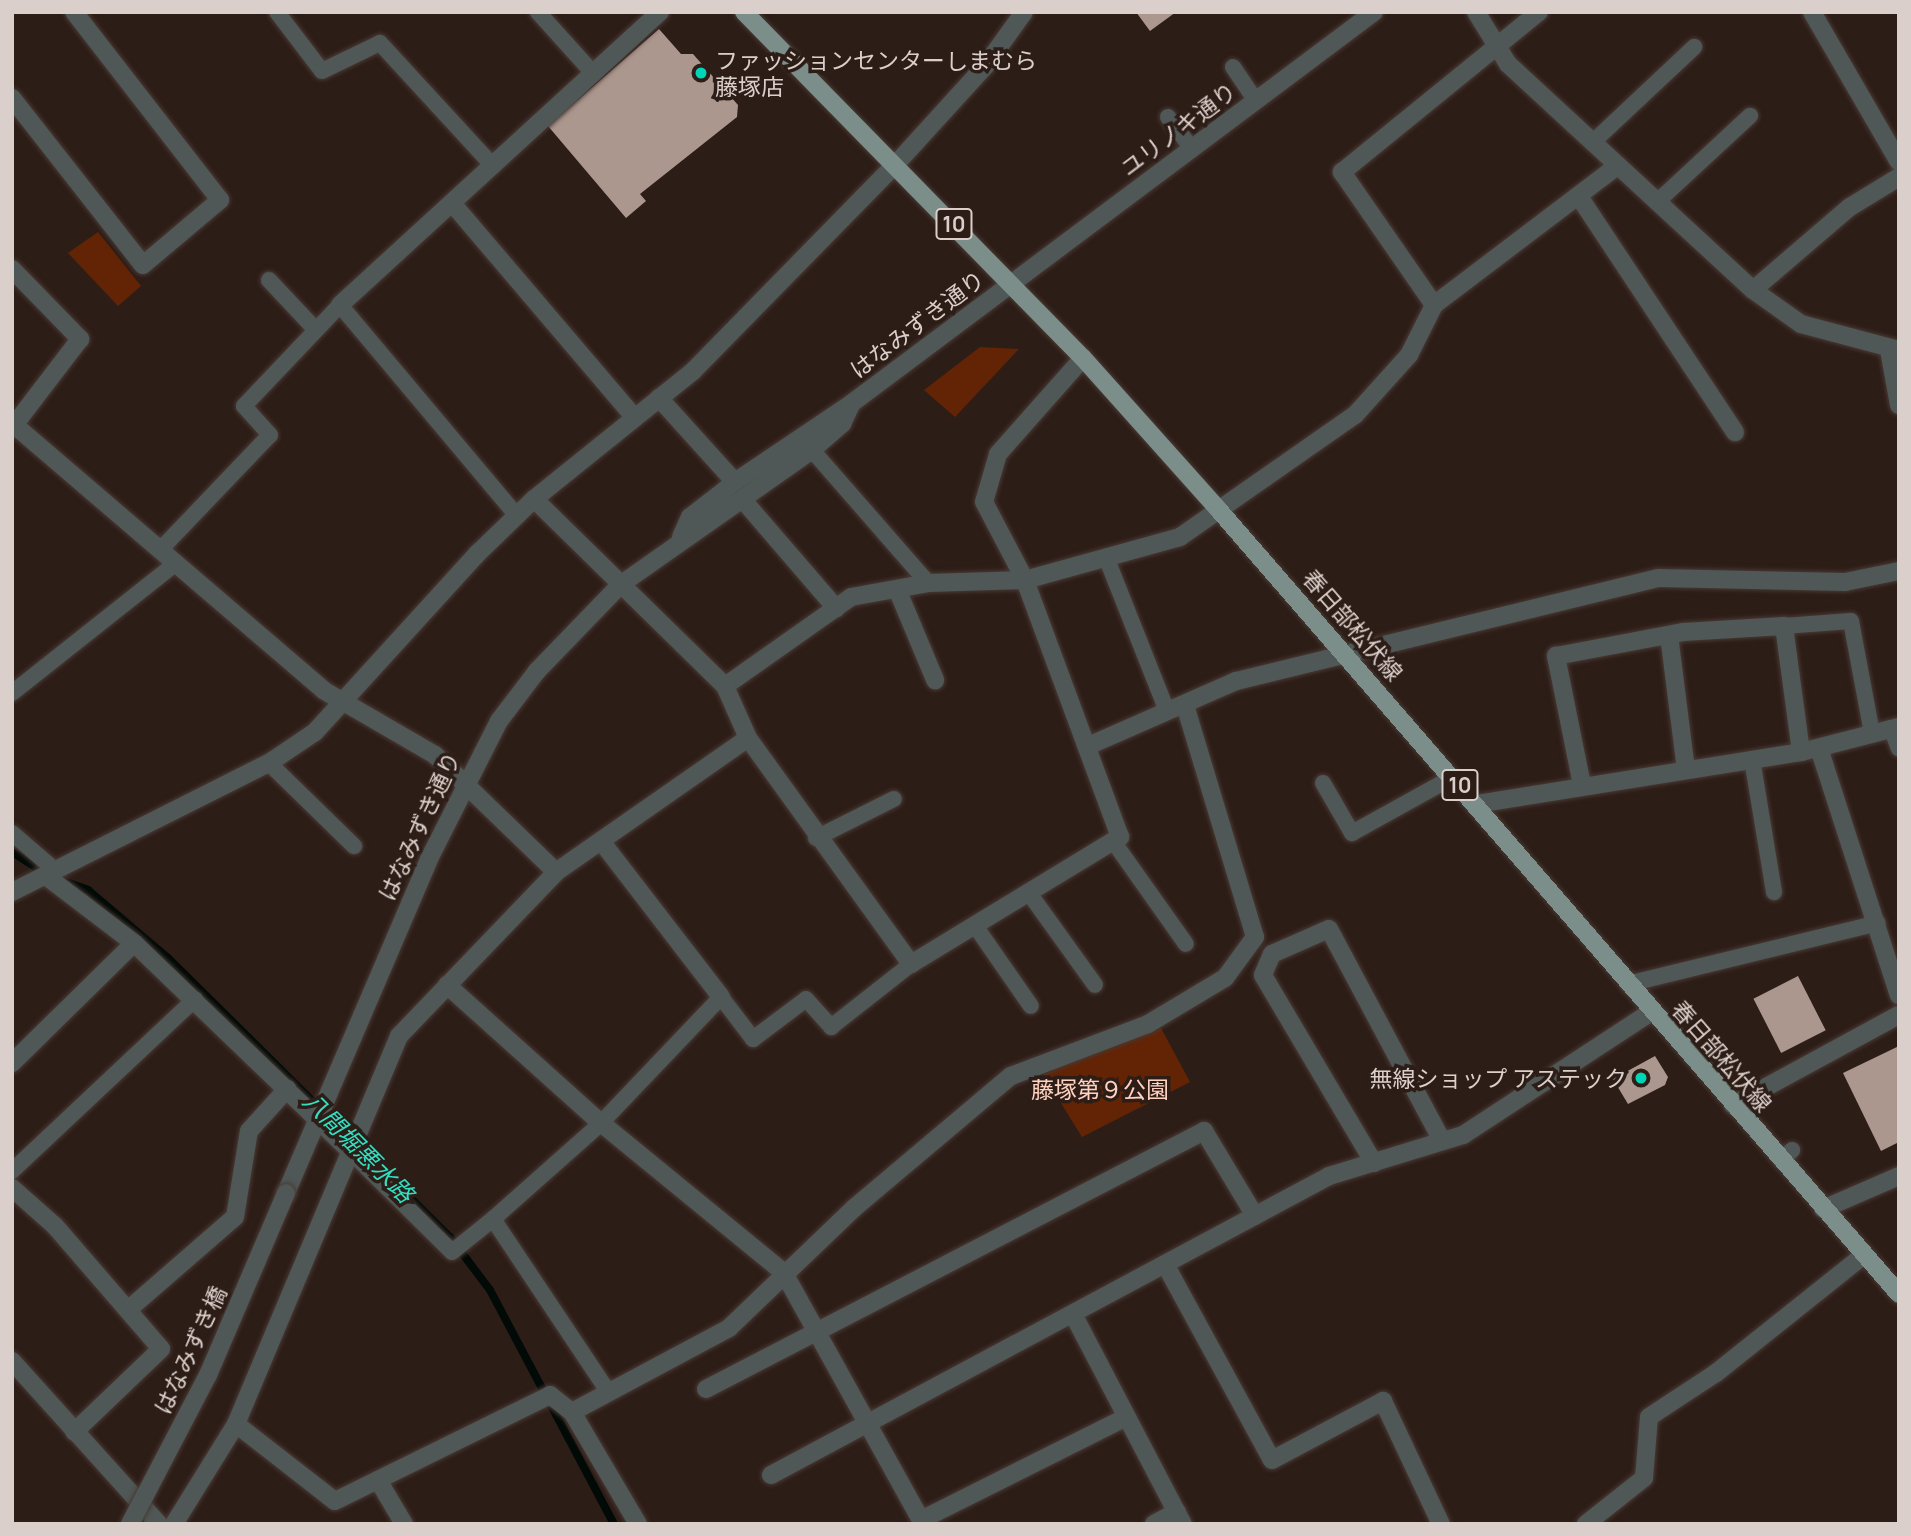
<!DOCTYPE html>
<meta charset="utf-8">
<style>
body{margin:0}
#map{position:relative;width:1911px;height:1536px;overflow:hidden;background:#2d1d17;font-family:Manrope,"Noto Sans JP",sans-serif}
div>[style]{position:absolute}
.green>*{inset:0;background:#632405}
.stream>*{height:8px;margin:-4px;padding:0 4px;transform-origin:4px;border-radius:4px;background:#010a07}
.building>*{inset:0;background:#ac978f;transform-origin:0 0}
.roads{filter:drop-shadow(0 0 2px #493934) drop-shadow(0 0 2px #493934)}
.service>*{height:16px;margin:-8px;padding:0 8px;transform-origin:8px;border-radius:8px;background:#4f5856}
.minor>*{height:18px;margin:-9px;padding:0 9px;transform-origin:9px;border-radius:9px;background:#4f5856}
.tertiary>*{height:18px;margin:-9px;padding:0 9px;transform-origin:9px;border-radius:9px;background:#4f5856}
.primary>*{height:18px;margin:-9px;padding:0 9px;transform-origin:9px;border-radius:9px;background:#7b8e89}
.bridges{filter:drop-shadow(0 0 2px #493934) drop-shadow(0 0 2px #493934)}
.tertiary-bridge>*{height:18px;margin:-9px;padding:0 9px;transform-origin:9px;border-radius:9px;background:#4f5856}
.dots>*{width:19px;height:19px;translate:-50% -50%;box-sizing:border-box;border:4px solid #2d1d17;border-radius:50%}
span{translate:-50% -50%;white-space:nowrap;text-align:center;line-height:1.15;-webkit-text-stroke:7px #2d1d17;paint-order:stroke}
.shield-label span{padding:2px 5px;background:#2d1d17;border:2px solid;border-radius:5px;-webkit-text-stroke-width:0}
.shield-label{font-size:21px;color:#dbcfcb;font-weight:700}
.poi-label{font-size:23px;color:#dbcfcb}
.left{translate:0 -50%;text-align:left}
.right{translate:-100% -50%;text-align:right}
.street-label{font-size:23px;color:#dbcfcb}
.park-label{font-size:23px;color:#ffd2c0}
.water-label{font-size:24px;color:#32dfc2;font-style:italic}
.frame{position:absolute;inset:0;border:14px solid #dbcfcb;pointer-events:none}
</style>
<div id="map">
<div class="green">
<div style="clip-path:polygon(98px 232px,141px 286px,118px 306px,68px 253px)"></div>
<div style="clip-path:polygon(980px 347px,1019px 349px,955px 417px,924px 390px)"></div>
<div style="clip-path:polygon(1161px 1028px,1190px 1082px,1082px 1137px,1043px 1074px)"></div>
</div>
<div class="stream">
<div style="left:12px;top:852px;width:40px;rotate:32.9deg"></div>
<div style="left:61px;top:880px;width:29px;rotate:20deg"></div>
<div style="left:88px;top:890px;width:105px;rotate:40.4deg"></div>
<div style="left:168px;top:958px;width:397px;rotate:44.7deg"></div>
<div style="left:450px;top:1237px;width:66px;rotate:53deg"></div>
<div style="left:490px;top:1290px;width:265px;rotate:62.1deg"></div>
</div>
<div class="building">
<div style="clip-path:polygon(1136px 12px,1176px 12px,1150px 31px)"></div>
<div style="clip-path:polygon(659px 29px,681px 54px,693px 54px,738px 105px,737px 117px,640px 194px,646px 201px,626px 218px,548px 126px)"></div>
<div style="left:1798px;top:976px;width:61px;height:50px;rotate:63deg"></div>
<div style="clip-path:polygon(1899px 1046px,1899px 1142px,1881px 1151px,1843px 1073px)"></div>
<div style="clip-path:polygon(1655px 1056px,1668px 1077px,1665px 1085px,1628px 1104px,1613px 1079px)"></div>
</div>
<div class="roads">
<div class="service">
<div style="left:277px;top:12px;width:74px;rotate:52.7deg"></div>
<div style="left:322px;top:71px;width:64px;rotate:-25.8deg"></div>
<div style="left:380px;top:43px;width:166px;rotate:47.4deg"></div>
<div style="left:538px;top:12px;width:82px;rotate:48deg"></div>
<div style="left:1233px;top:67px;width:41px;rotate:55.9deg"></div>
<div style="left:1168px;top:117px;width:40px;rotate:53deg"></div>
<div style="left:1593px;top:142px;width:139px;rotate:-43.2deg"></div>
<div style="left:1657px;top:202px;width:127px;rotate:-42.8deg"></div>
<div style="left:269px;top:280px;width:66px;rotate:46.8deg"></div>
<div style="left:812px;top:450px;width:176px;rotate:48.9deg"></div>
<div style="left:160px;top:550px;width:159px;rotate:-46.3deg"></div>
<div style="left:270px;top:435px;width:39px;rotate:-132deg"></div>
<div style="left:244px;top:406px;width:139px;rotate:-46.5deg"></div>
<div style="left:340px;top:305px;width:275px;rotate:50deg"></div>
<div style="left:1106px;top:557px;width:166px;rotate:68.4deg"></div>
<div style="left:1784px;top:626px;width:67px;rotate:-4.3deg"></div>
<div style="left:1851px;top:621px;width:114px;rotate:79.4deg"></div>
<div style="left:12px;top:693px;width:209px;rotate:-38.4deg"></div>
<div style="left:1891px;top:728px;width:22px;rotate:69deg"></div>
<div style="left:1752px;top:759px;width:135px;rotate:80.6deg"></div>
<div style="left:269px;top:763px;width:119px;rotate:44.3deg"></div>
<div style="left:1323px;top:783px;width:58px;rotate:59.9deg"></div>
<div style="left:1352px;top:833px;width:115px;rotate:-29deg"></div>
<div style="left:12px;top:833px;width:58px;rotate:40.8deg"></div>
<div style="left:816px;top:838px;width:87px;rotate:-26.6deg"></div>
<div style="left:1113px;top:841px;width:126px;rotate:54.7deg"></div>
<div style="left:1029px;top:893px;width:113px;rotate:54.3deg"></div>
<div style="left:976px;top:927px;width:96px;rotate:55.2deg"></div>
<div style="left:1628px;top:984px;width:257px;rotate:-13.7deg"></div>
<div style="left:353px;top:1154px;width:139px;rotate:44.7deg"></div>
<div style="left:452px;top:1252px;width:53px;rotate:-38.8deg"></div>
<div style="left:493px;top:1219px;width:209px;rotate:56.3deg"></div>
<div style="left:1781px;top:1160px;width:15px;rotate:-42deg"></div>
<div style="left:12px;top:1171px;width:251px;rotate:-43.2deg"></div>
<div style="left:493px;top:1219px;width:144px;rotate:-41.6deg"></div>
<div style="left:601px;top:1123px;width:174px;rotate:-46.4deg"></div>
<div style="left:721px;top:997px;width:53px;rotate:52.7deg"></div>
<div style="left:753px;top:1039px;width:66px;rotate:-37deg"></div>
<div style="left:806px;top:999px;width:38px;rotate:48deg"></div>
<div style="left:831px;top:1027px;width:102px;rotate:-38.2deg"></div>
</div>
<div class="minor">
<div style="left:1476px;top:12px;width:61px;rotate:58.4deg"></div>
<div style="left:1508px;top:64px;width:333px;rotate:42.7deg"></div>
<div style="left:1753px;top:290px;width:59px;rotate:35.3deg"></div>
<div style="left:1801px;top:324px;width:101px;rotate:14.9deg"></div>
<div style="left:1812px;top:12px;width:173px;rotate:59.9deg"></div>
<div style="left:12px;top:98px;width:212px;rotate:51.9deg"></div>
<div style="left:143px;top:265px;width:101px;rotate:-40.2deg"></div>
<div style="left:220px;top:200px;width:238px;rotate:-127.8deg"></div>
<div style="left:1580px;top:198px;width:281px;rotate:56.5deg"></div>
<div style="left:452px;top:203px;width:282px;rotate:49.6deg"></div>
<div style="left:12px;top:269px;width:98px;rotate:45.8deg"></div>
<div style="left:80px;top:339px;width:112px;rotate:127.4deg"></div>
<div style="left:1753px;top:290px;width:128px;rotate:-40.6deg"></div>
<div style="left:1850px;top:207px;width:57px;rotate:-31.5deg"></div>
<div style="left:340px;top:305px;width:434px;rotate:-42.5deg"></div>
<div style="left:1434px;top:305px;width:162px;rotate:-124.7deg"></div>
<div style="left:1342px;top:172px;width:254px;rotate:-39.1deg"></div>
<div style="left:1889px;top:350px;width:56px;rotate:79.7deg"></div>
<div style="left:659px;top:398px;width:113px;rotate:47.9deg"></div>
<div style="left:12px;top:423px;width:410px;rotate:40.6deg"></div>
<div style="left:323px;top:690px;width:129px;rotate:30.1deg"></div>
<div style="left:435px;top:755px;width:168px;rotate:44deg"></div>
<div style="left:743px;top:500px;width:143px;rotate:49.3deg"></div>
<div style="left:897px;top:589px;width:99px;rotate:67.3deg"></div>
<div style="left:1669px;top:635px;width:135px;rotate:82.8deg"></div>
<div style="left:725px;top:686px;width:154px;rotate:-35.2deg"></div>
<div style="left:851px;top:597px;width:78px;rotate:-10.3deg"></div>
<div style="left:928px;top:583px;width:97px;rotate:-1.8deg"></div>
<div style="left:1025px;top:580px;width:161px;rotate:-15.5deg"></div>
<div style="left:1180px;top:537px;width:213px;rotate:-34.9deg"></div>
<div style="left:1355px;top:415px;width:81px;rotate:-48deg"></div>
<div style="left:1409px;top:355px;width:56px;rotate:-63.4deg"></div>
<div style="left:1434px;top:305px;width:230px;rotate:-37.2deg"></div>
<div style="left:748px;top:738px;width:279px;rotate:54.2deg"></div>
<div style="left:911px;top:964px;width:245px;rotate:-31.3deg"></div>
<div style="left:1120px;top:837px;width:274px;rotate:-110.3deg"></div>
<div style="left:1025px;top:580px;width:88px;rotate:-117.7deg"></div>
<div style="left:984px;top:502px;width:50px;rotate:-73.7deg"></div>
<div style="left:998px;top:454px;width:128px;rotate:-48.5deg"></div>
<div style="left:1088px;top:746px;width:162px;rotate:-23.7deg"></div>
<div style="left:1236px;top:681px;width:434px;rotate:-13.7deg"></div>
<div style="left:1658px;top:578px;width:187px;rotate:1.2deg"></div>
<div style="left:1845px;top:582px;width:55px;rotate:-11.5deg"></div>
<div style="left:1819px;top:748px;width:260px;rotate:72.1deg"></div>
<div style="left:1582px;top:785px;width:132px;rotate:-101.4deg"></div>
<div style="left:1556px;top:656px;width:129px;rotate:-10.7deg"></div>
<div style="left:1683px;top:632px;width:101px;rotate:-3.4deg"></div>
<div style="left:1784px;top:626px;width:127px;rotate:82.3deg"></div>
<div style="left:1477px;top:804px;width:328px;rotate:-9.1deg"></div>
<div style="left:1801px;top:752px;width:101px;rotate:-14.3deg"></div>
<div style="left:601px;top:841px;width:197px;rotate:52.4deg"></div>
<div style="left:46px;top:876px;width:111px;rotate:37.3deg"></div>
<div style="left:134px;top:943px;width:304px;rotate:43.9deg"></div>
<div style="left:12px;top:892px;width:288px;rotate:-26.7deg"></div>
<div style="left:269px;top:763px;width:55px;rotate:-34deg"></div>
<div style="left:315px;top:732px;width:241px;rotate:-47.7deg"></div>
<div style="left:477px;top:554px;width:79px;rotate:-44deg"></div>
<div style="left:534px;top:499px;width:204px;rotate:-38.8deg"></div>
<div style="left:693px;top:371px;width:290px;rotate:-45.6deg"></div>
<div style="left:896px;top:164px;width:134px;rotate:-47.7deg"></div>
<div style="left:986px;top:65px;width:65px;rotate:-54.4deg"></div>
<div style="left:447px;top:985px;width:207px;rotate:41.9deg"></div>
<div style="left:601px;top:1123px;width:237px;rotate:39.3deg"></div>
<div style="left:784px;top:1273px;width:287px;rotate:61deg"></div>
<div style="left:12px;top:1063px;width:171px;rotate:-44.5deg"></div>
<div style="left:1733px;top:1105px;width:189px;rotate:-28.5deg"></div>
<div style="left:1374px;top:1163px;width:218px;rotate:-120.6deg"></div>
<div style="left:1263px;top:975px;width:23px;rotate:-67deg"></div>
<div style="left:1272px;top:954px;width:62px;rotate:-23.7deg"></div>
<div style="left:1329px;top:929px;width:240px;rotate:61.9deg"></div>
<div style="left:12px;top:1188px;width:57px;rotate:41.5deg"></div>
<div style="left:55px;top:1226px;width:162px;rotate:49.2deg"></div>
<div style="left:161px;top:1349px;width:120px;rotate:136.3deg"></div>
<div style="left:1823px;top:1209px;width:83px;rotate:-23.5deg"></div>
<div style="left:1165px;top:1264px;width:223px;rotate:61.4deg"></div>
<div style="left:1272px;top:1460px;width:126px;rotate:-28deg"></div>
<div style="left:1383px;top:1401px;width:136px;rotate:64.8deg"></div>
<div style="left:129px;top:1309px;width:140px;rotate:-41deg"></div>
<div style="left:235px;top:1217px;width:87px;rotate:-80.8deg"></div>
<div style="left:249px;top:1131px;width:57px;rotate:-47.9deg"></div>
<div style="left:1073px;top:1314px;width:237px;rotate:62.4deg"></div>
<div style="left:12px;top:1361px;width:219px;rotate:48deg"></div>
<div style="left:706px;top:1389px;width:561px;rotate:-27.39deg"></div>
<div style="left:1204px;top:1131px;width:99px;rotate:59deg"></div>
<div style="left:572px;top:1412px;width:178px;rotate:-28.1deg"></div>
<div style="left:729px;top:1328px;width:173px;rotate:-43.8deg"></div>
<div style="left:854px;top:1208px;width:205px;rotate:-40.1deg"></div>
<div style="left:1011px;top:1076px;width:147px;rotate:-20.8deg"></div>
<div style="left:1148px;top:1024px;width:90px;rotate:-30.9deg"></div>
<div style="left:1225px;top:978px;width:51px;rotate:-53.8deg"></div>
<div style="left:1255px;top:937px;width:242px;rotate:-106.8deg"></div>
<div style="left:236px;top:1424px;width:125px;rotate:37.9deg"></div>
<div style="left:335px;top:1501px;width:240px;rotate:-26.2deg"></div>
<div style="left:550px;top:1395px;width:28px;rotate:38deg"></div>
<div style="left:572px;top:1412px;width:130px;rotate:59.5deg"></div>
<div style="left:771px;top:1475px;width:633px;rotate:-28.18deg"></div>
<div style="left:1329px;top:1176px;width:140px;rotate:-17deg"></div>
<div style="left:1463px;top:1135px;width:225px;rotate:-33.2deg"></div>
<div style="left:378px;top:1480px;width:51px;rotate:59.4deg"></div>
<div style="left:921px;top:1520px;width:230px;rotate:-26.6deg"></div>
<div style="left:174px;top:1524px;width:118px;rotate:-58.2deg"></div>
<div style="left:236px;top:1424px;width:421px;rotate:-67.2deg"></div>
<div style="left:399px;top:1036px;width:227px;rotate:-46.2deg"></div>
<div style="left:556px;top:872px;width:234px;rotate:-34.9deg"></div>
<div style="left:748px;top:738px;width:57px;rotate:-113.9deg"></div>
<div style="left:725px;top:686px;width:267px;rotate:-135.6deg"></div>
<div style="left:1154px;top:1524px;width:26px;rotate:-28deg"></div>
<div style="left:1586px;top:1524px;width:74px;rotate:-38.4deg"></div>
<div style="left:1644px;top:1478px;width:61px;rotate:-85.3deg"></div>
<div style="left:1649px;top:1417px;width:80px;rotate:-33.3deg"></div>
<div style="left:1716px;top:1373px;width:189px;rotate:-38.6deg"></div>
</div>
<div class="tertiary">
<div style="left:681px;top:537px;width:22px;rotate:-66deg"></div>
<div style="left:690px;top:517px;width:57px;rotate:-37.9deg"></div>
<div style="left:735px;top:482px;width:141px;rotate:-34deg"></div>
<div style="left:852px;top:403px;width:652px;rotate:-36.83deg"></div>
<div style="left:286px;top:1193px;width:363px;rotate:-66.8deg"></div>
<div style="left:429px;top:859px;width:155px;rotate:-63.1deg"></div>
<div style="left:499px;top:721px;width:63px;rotate:-52.8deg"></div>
<div style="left:537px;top:671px;width:120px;rotate:-46deg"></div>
<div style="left:620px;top:585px;width:235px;rotate:-35.1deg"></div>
<div style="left:812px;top:450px;width:40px;rotate:-41deg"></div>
<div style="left:842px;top:424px;width:23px;rotate:-65deg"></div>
</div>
<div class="primary">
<div style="left:744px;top:12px;width:484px;rotate:45.6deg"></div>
<div style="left:1083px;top:358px;width:203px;rotate:48.2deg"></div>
<div style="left:1218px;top:509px;width:1039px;rotate:49.06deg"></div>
</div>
</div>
<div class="bridges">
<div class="tertiary-bridge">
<div style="left:130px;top:1524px;width:168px;rotate:-62.4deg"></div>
<div style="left:208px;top:1375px;width:198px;rotate:-66.8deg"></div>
</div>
</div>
<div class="dots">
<div style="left:701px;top:73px;background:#00d5b7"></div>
<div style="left:1641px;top:1078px;background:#00d5b7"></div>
</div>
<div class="shield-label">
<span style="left:954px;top:224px">10</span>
<span style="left:1460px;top:785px">10</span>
</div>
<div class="poi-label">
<span class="left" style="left:715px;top:73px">ファッションセンターしまむら<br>藤塚店</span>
<span class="right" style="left:1627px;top:1078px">無線ショップ アステック</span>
</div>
<div class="street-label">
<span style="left:1178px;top:129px;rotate:-37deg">ユリノキ通り</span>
<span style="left:917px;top:324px;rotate:-37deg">はなみずき通り</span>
<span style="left:1353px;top:625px;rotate:49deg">春日部松伏線</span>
<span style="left:419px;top:826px;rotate:-65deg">はなみずき通り</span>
<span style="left:1722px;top:1056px;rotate:49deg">春日部松伏線</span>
<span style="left:190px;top:1350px;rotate:-65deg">はなみずき橋</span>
</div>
<div class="park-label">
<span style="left:1100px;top:1089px">藤塚第９公園</span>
</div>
<div class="water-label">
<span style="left:359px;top:1147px;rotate:45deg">八間堀悪水路</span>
</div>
<div class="frame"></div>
</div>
